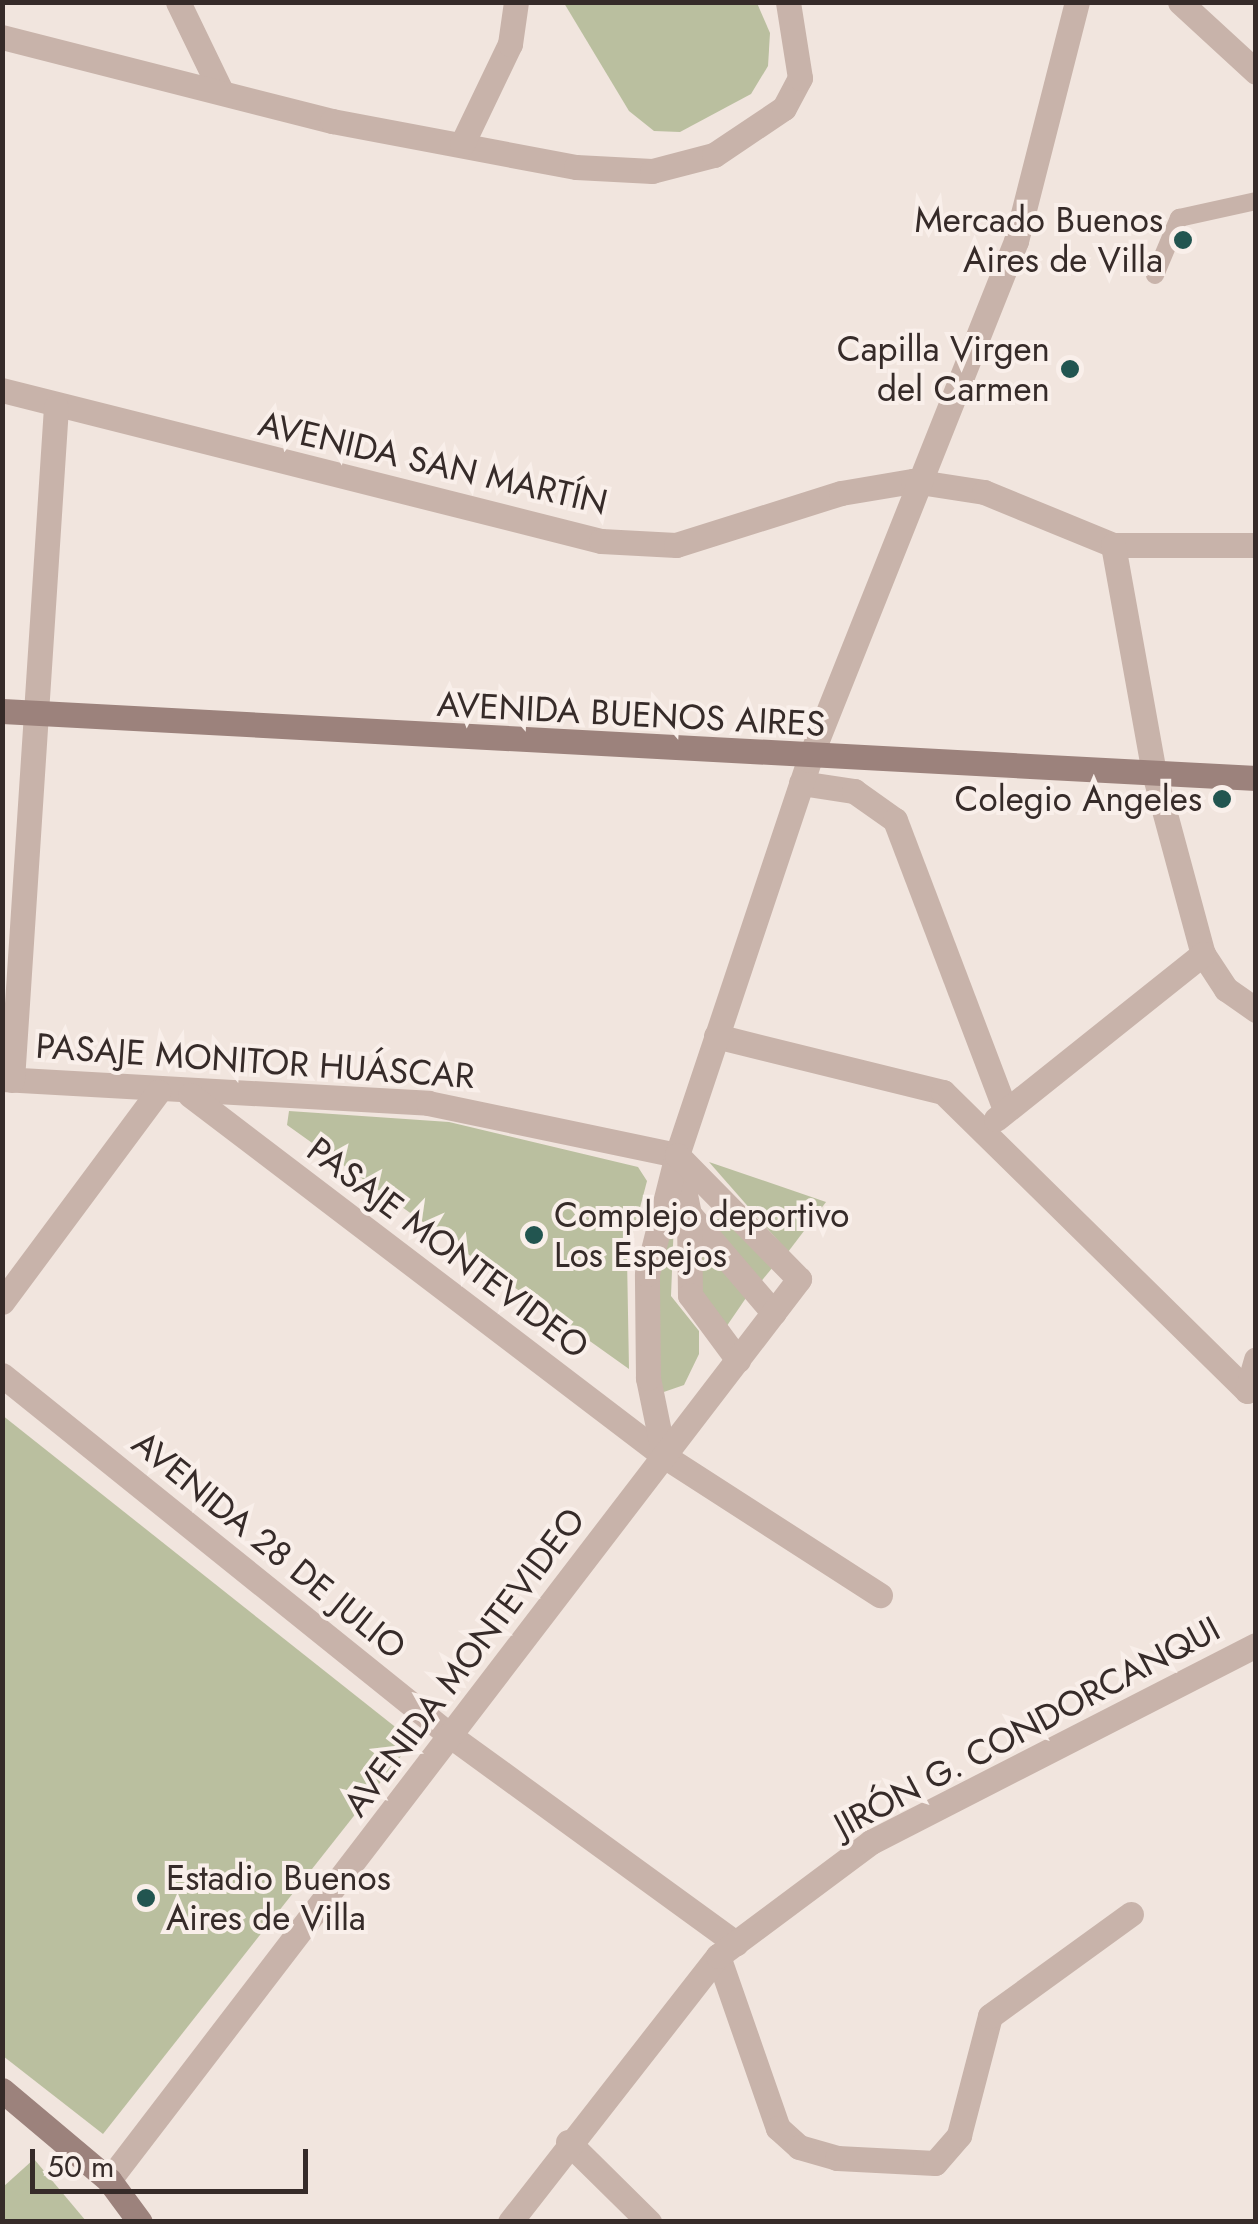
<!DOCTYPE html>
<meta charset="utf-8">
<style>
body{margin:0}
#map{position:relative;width:1258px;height:2224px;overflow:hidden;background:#f1e5de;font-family:Jost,sans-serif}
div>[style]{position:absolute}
.green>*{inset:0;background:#babf9f}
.lane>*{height:18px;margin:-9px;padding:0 9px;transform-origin:9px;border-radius:9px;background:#c8b3aa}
.street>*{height:25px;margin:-12.5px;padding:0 12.5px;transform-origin:12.5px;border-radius:12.5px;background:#c8b3aa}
.secondary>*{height:25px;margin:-12.5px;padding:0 12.5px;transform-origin:12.5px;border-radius:12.5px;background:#9c827c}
.dots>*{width:28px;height:28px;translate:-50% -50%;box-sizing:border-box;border:5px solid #f9efea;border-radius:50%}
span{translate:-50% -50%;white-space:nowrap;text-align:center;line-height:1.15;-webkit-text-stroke:8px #f9efea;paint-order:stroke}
.poi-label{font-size:35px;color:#362b29}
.right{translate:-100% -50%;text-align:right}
.left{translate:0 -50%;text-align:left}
.street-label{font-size:35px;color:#362b29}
.frame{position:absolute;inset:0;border:5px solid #362b29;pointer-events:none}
.scale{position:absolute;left:30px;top:2149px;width:278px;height:45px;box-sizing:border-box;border:5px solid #362b29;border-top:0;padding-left:12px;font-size:30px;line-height:35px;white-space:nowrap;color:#362b29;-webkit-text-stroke:8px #f9efea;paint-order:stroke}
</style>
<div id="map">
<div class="green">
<div style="clip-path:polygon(564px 3px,757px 3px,770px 33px,768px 66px,751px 94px,680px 132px,654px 131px,629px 111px)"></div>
<div style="clip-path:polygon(289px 1111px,449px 1122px,638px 1167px,647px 1181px,627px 1257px,629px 1369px,287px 1125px)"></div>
<div style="clip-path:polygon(709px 1162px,826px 1202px,788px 1252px)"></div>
<div style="clip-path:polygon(675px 1196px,671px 1296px,699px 1331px,699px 1354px,684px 1385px,658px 1394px,655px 1293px)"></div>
<div style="clip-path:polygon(725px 1216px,773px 1267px,759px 1284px,711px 1222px)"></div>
<div style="clip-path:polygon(698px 1240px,748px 1295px,722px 1333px,699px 1292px)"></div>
<div style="clip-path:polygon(2px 1415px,413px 1741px,103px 2134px,3px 2056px)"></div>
<div style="clip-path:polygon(34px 2159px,86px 2221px,3px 2221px,3px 2187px)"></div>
</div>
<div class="lane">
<div style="left:1155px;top:275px;width:62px;rotate:-67.2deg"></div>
<div style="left:1179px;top:218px;width:79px;rotate:-12.4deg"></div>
</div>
<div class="street">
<div style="left:178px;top:2px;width:97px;rotate:64.2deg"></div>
<div style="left:1180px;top:2px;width:103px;rotate:42.6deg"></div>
<div style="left:2px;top:37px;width:341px;rotate:14.3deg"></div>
<div style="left:332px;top:121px;width:248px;rotate:10.7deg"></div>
<div style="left:576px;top:167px;width:76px;rotate:3deg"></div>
<div style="left:652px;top:171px;width:64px;rotate:-14.5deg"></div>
<div style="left:714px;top:155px;width:84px;rotate:-33.9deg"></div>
<div style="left:784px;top:108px;width:34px;rotate:-62deg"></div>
<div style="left:800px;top:78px;width:77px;rotate:-99deg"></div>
<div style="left:462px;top:144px;width:111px;rotate:-64.4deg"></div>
<div style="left:510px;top:44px;width:42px;rotate:-81.9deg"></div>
<div style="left:2px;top:390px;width:618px;rotate:14.15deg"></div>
<div style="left:601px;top:541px;width:75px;rotate:3.1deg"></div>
<div style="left:676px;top:545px;width:173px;rotate:-17.5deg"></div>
<div style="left:841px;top:493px;width:73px;rotate:-9.5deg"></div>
<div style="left:913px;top:481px;width:72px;rotate:8.8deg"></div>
<div style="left:984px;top:492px;width:139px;rotate:22.3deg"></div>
<div style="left:1113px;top:545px;width:143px"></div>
<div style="left:1113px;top:545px;width:232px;rotate:79.8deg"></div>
<div style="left:1154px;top:773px;width:188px;rotate:74.9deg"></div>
<div style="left:1203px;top:954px;width:42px;rotate:56.7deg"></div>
<div style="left:1226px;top:989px;width:37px;rotate:35deg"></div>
<div style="left:801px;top:783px;width:54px;rotate:8.6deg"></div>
<div style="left:854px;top:791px;width:50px;rotate:35.3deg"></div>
<div style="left:895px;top:820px;width:309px;rotate:69.2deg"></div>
<div style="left:716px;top:1036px;width:234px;rotate:13.9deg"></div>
<div style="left:943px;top:1092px;width:426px;rotate:44.5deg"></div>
<div style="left:2px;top:1079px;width:427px;rotate:3.2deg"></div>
<div style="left:428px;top:1103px;width:254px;rotate:11.8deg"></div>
<div style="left:12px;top:1080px;width:674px;rotate:-86.26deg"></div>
<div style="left:190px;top:1095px;width:596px;rotate:37.29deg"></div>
<div style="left:664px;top:1456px;width:257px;rotate:32.8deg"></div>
<div style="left:996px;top:1119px;width:265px;rotate:-38.6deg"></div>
<div style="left:678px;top:1160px;width:55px;rotate:78.5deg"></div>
<div style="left:689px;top:1214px;width:130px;rotate:49.4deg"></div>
<div style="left:689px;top:1214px;width:81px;rotate:89.3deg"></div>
<div style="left:690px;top:1295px;width:81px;rotate:53.6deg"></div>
<div style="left:2px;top:1302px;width:262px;rotate:-53.4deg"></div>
<div style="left:2px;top:1375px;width:578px;rotate:38.81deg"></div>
<div style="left:452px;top:1737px;width:351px;rotate:36deg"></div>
<div style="left:1247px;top:1391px;width:33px;rotate:-74deg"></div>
<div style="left:664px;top:1456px;width:80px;rotate:-101.6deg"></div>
<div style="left:648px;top:1378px;width:104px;rotate:-90.6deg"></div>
<div style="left:647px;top:1274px;width:123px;rotate:-75.9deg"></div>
<div style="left:677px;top:1155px;width:416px;rotate:-71.5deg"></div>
<div style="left:809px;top:760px;width:559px;rotate:-68.26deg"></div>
<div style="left:1016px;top:241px;width:247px;rotate:-75.7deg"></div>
<div style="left:718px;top:1956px;width:182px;rotate:70.8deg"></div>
<div style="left:778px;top:2128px;width:28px;rotate:42deg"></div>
<div style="left:799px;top:2147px;width:40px;rotate:16deg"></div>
<div style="left:837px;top:2158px;width:98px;rotate:2.9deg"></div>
<div style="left:935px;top:2163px;width:37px;rotate:-49deg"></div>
<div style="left:959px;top:2135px;width:123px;rotate:-75.4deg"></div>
<div style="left:990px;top:2016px;width:174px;rotate:-35.9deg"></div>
<div style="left:568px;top:2142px;width:114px;rotate:44.6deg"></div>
<div style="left:109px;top:2180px;width:1135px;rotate:-52.55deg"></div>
<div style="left:799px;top:1279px;width:174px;rotate:-134.5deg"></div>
<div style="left:510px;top:2222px;width:338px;rotate:-52deg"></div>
<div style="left:718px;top:1956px;width:191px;rotate:-36.7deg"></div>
<div style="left:871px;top:1842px;width:432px;rotate:-27.1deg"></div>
</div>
<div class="secondary">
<div style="left:2px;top:711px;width:1256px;rotate:3.06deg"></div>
<div style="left:2px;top:2090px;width:140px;rotate:40.1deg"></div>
<div style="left:109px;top:2180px;width:52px;rotate:53.6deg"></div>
</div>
<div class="dots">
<div style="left:1183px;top:240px;background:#225550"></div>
<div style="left:1070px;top:369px;background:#225550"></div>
<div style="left:1222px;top:799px;background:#225550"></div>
<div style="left:534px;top:1235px;background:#225550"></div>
<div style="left:146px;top:1898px;background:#225550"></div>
</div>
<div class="poi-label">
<span class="right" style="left:1163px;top:240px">Mercado Buenos<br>Aires de Villa</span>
<span class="right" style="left:1050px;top:369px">Capilla Virgen<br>del Carmen</span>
<span class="right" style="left:1202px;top:799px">Colegio Angeles</span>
<span class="left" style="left:554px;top:1235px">Complejo deportivo<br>Los Espejos</span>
<span class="left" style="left:166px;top:1898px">Estadio Buenos<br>Aires de Villa</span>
</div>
<div class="street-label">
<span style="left:433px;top:463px;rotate:13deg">AVENIDA SAN MARTÍN</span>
<span style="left:631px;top:714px;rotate:3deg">AVENIDA BUENOS AIRES</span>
<span style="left:255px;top:1061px;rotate:4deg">PASAJE MONITOR HUÁSCAR</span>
<span style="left:448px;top:1248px;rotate:37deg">PASAJE MONTEVIDEO</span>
<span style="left:269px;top:1545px;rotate:39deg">AVENIDA 28 DE JULIO</span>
<span style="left:464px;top:1662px;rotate:-53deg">AVENIDA MONTEVIDEO</span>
<span style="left:1027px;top:1727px;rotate:-28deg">JIRÓN G. CONDORCANQUI</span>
</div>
<div class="frame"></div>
<div class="scale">50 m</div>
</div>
